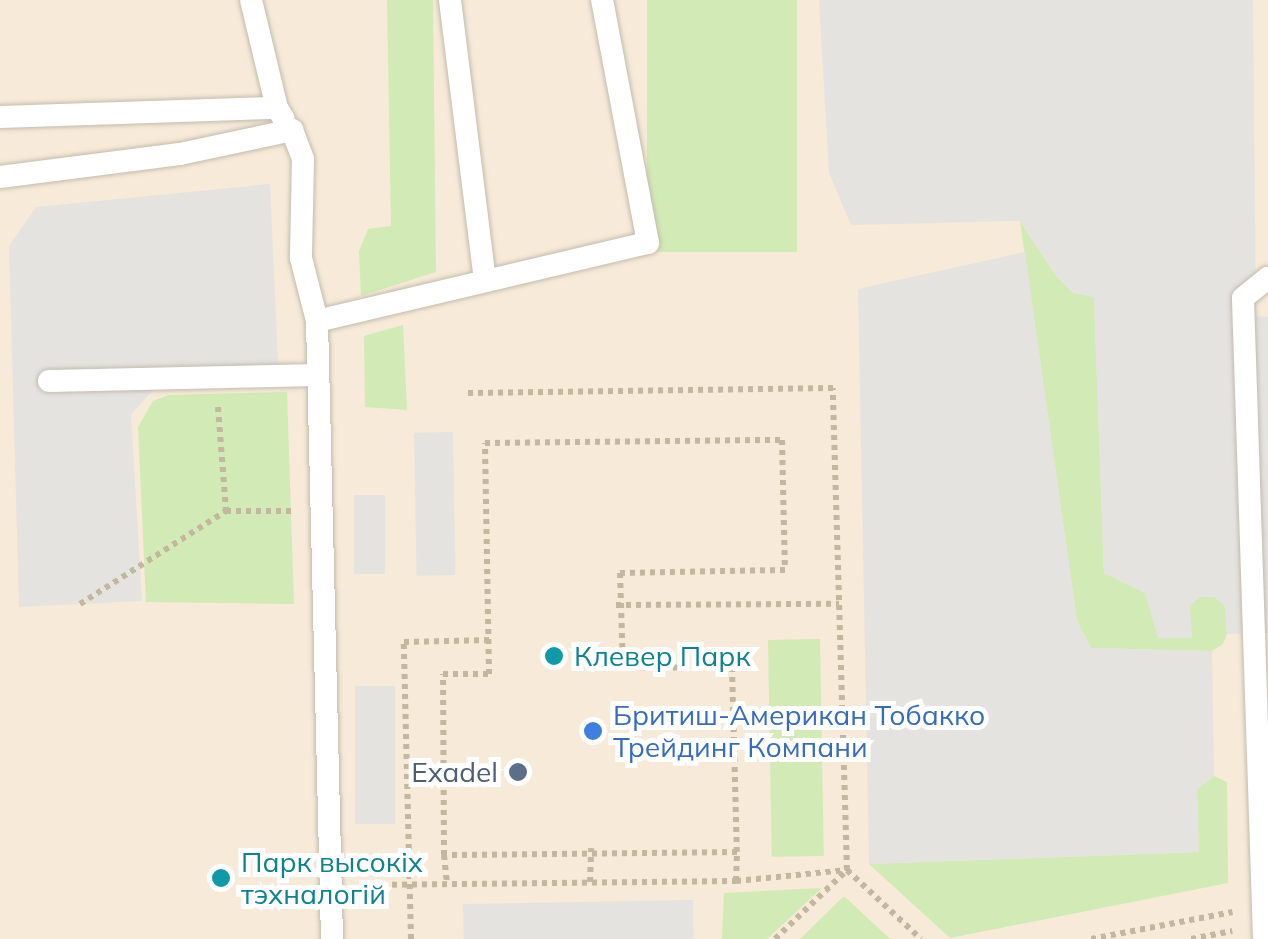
<!DOCTYPE html>
<meta charset="utf-8">
<style>
body{margin:0}
#map{position:relative;width:1268px;height:939px;overflow:hidden;background:#f6f3ec;font-family:Mulish,sans-serif}
div>[style]{position:absolute}
.commercial>*{inset:0;background:#f7ead8;transform-origin:0 0}
.green>*{inset:0;background:#d2eab5;transform-origin:0 0}
.parking>*{inset:0;background:#e5e3e0;transform-origin:0 0}
.path>*{height:6px;margin-top:-3px;transform-origin:0;background:repeating-linear-gradient(90deg,#c4b79f 0 5px,transparent 0 10px)}
.roads{filter:drop-shadow(0 0 2px #c2bbae) drop-shadow(0 0 2px #c2bbae)}
.lane>*{height:22px;margin:-11px;padding:0 11px;transform-origin:11px;border-radius:11px;background:#fff}
.dots>*{width:28px;height:28px;translate:-50% -50%;box-sizing:border-box;border:5px solid #fff;border-radius:50%}
span{translate:-50% -50%;white-space:nowrap;text-align:center;line-height:1.15;-webkit-text-stroke:10px #fff;paint-order:stroke}
.culture-label{font-size:28px;color:#0d838f}
.left{translate:0 -50%;text-align:left}
.shop-label{font-size:28px;color:#366cbe}
.service-label{font-size:28px;color:#4e5e75}
.right{translate:-100% -50%;text-align:right}
</style>
<div id="map">
<div class="commercial">
<div style="left:0;top:0;width:1268px;height:939px"></div>
</div>
<div class="green">
<div style="clip-path:polygon(387px 0,433px 0,436px 272px,361px 296px,359px 251px,368px 229px,391px 226px)"></div>
<div style="left:647px;top:0;width:150px;height:252px"></div>
<div style="clip-path:polygon(1020px 221px,1057px 277px,1094px 297px,1104px 573px,1145px 593px,1190px 605px,1199px 597px,1215px 597px,1225px 606px,1227px 634px,1223px 644px,1212px 651px,1091px 648px,1077px 621px)"></div>
<div style="clip-path:polygon(403px 325px,407px 410px,365px 407px,364px 336px)"></div>
<div style="clip-path:polygon(287px 392px,294px 604px,146px 602px,138px 427px,153px 401px,169px 395px)"></div>
<div style="left:820px;top:639px;width:217px;height:52px;rotate:89deg"></div>
<div style="clip-path:polygon(1214px 776px,1227px 782px,1228px 883px,950px 938px,869px 864px,1198px 852px,1197px 789px)"></div>
<div style="clip-path:polygon(822px 888px,767px 939px,722px 939px,724px 893px)"></div>
<div style="clip-path:polygon(844px 896px,890px 939px,800px 939px)"></div>
</div>
<div class="parking">
<div style="clip-path:polygon(819px 0,1253px 0,1256px 316px,1268px 317px,1268px 633px,1227px 634px,1225px 606px,1215px 597px,1199px 597px,1190px 606px,1192px 638px,1158px 638px,1145px 593px,1104px 573px,1094px 297px,1073px 293px,1057px 277px,1020px 221px,851px 225px,829px 173px)"></div>
<div style="clip-path:polygon(270px 184px,279px 384px,169px 383px,150px 393px,131px 415px,142px 601px,19px 607px,9px 246px,36px 207px)"></div>
<div style="clip-path:polygon(1025px 252px,1077px 621px,1091px 648px,1212px 651px,1214px 776px,1197px 789px,1199px 852px,869px 864px,858px 289px)"></div>
<div style="left:453px;top:432px;width:143px;height:39px;rotate:89deg"></div>
<div style="left:354px;top:495px;width:31px;height:79px"></div>
<div style="left:395px;top:686px;width:138px;height:40px;rotate:90deg"></div>
<div style="left:693px;top:900px;width:39px;height:230px;rotate:89deg"></div>
</div>
<div class="path">
<div style="left:218px;top:407px;width:104px;rotate:85.6deg"></div>
<div style="left:782px;top:440px;width:130px;rotate:88.7deg"></div>
<div style="left:785px;top:570px;width:165px;rotate:179deg"></div>
<div style="left:620px;top:573px;width:95px;rotate:88.2deg"></div>
<div style="left:623px;top:668px;width:109px;rotate:-0.5deg"></div>
<div style="left:732px;top:667px;width:185px;rotate:88.5deg"></div>
<div style="left:737px;top:852px;width:293px;rotate:179.4deg"></div>
<div style="left:444px;top:855px;width:181px;rotate:-90.3deg"></div>
<div style="left:443px;top:674px;width:46px"></div>
<div style="left:489px;top:674px;width:231px;rotate:-91deg"></div>
<div style="left:485px;top:443px;width:297px;rotate:-0.6deg"></div>
<div style="left:80px;top:604px;width:173px;rotate:-32.5deg"></div>
<div style="left:226px;top:511px;width:65px"></div>
<div style="left:616px;top:605px;width:223px;rotate:-0.3deg"></div>
<div style="left:444px;top:855px;width:28px;rotate:84deg"></div>
<div style="left:736px;top:881px;width:29px;rotate:-88deg"></div>
<div style="left:590px;top:882px;width:34px;rotate:-88deg"></div>
<div style="left:362px;top:885px;width:374px;rotate:-0.6deg"></div>
<div style="left:736px;top:881px;width:112px;rotate:-5.7deg"></div>
<div style="left:847px;top:870px;width:482px;rotate:-91.7deg"></div>
<div style="left:833px;top:388px;width:365px;rotate:179.2deg"></div>
<div style="left:411px;top:939px;width:297px;rotate:-91.4deg"></div>
<div style="left:404px;top:642px;width:87px;rotate:-1.3deg"></div>
<div style="left:775px;top:939px;width:100px;rotate:-43.8deg"></div>
<div style="left:847px;top:870px;width:101px;rotate:43deg"></div>
<div style="left:1091px;top:939px;width:144px;rotate:-10.8deg"></div>
<div style="left:1191px;top:939px;width:42px;rotate:-11deg"></div>
</div>
<div class="roads">
<div class="lane">
<div style="left:251px;top:0;width:111px;rotate:76.5deg"></div>
<div style="left:277px;top:108px;width:13px;rotate:58deg"></div>
<div style="left:450px;top:0;width:283px;rotate:82.9deg"></div>
<div style="left:0;top:117px;width:277px;rotate:-1.9deg"></div>
<div style="left:0;top:177px;width:181px;rotate:-7.3deg"></div>
<div style="left:180px;top:154px;width:115px;rotate:-12.1deg"></div>
<div style="left:292px;top:130px;width:31px;rotate:69deg"></div>
<div style="left:303px;top:159px;width:99px;rotate:91.2deg"></div>
<div style="left:301px;top:258px;width:65px;rotate:75.7deg"></div>
<div style="left:317px;top:321px;width:618px;rotate:88.61deg"></div>
<div style="left:317px;top:321px;width:340px;rotate:-13.3deg"></div>
<div style="left:648px;top:243px;width:247px;rotate:-100.7deg"></div>
<div style="left:49px;top:381px;width:269px;rotate:-1.3deg"></div>
<div style="left:1264px;top:939px;width:641px;rotate:-91.88deg"></div>
<div style="left:1243px;top:298px;width:32px;rotate:-39deg"></div>
</div>
</div>
<div class="dots">
<div style="left:554px;top:656px;background:#0f9aa8"></div>
<div style="left:593px;top:731px;background:#3f7fe0"></div>
<div style="left:518px;top:772px;background:#5c6f8a"></div>
<div style="left:221px;top:878px;background:#0f9aa8"></div>
</div>
<div class="culture-label">
<span class="left" style="left:574px;top:656px">Клевер Парк</span>
<span class="left" style="left:241px;top:878px">Парк высокіх<br>тэхналогій</span>
</div>
<div class="shop-label">
<span class="left" style="left:613px;top:731px">Бритиш-Американ Тобакко<br>Трейдинг Компани</span>
</div>
<div class="service-label">
<span class="right" style="left:498px;top:772px">Exadel</span>
</div>
</div>
